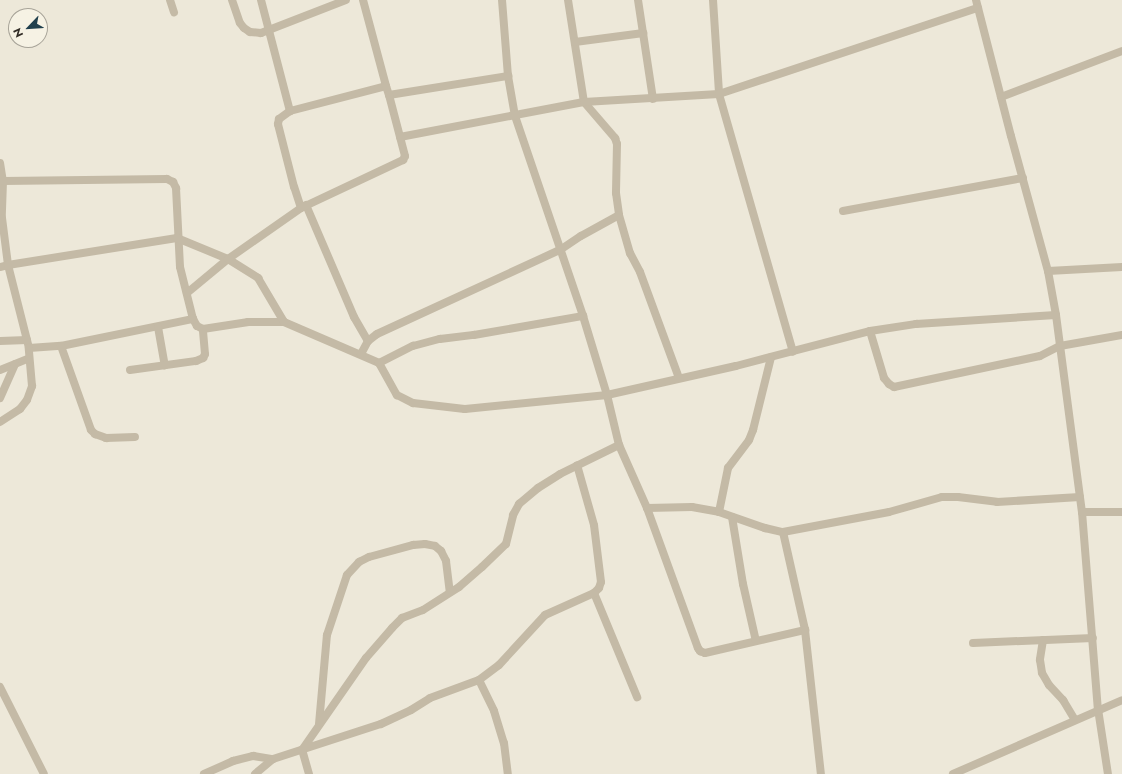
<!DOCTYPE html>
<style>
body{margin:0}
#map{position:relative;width:1122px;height:774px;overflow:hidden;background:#ede8d9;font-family:Jost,sans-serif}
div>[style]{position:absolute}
.street>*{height:8px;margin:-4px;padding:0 4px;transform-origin:4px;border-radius:4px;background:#c4baa6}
span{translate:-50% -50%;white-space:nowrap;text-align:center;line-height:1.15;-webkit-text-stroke:3px #f6f2e4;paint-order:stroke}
.north{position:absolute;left:8px;top:8px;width:40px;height:40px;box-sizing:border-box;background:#f6f2e4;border:1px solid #a7a398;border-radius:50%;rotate:245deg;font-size:11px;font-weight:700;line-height:16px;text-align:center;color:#312c26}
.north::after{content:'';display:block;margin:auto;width:14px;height:18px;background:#21404d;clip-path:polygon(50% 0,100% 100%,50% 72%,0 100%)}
</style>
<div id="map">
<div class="street">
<div style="left:170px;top:0;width:13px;rotate:72deg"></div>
<div style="left:232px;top:0;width:24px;rotate:71deg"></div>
<div style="left:240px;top:23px;width:6px;rotate:51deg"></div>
<div style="left:244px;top:28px;width:7px;rotate:34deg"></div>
<div style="left:250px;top:32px;width:11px;rotate:5deg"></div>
<div style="left:261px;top:33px;width:91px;rotate:-21.2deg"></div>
<div style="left:261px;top:0;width:115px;rotate:75.4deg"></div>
<div style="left:363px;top:0;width:89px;rotate:75deg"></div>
<div style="left:502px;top:0;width:76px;rotate:85.5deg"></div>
<div style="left:508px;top:76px;width:41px;rotate:80.1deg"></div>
<div style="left:515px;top:116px;width:211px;rotate:71.2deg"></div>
<div style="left:583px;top:316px;width:83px;rotate:73.1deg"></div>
<div style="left:607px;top:395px;width:51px;rotate:76.5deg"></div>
<div style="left:619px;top:445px;width:69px;rotate:66deg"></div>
<div style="left:647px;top:508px;width:149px;rotate:70deg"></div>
<div style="left:698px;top:648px;width:4px;rotate:56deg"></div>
<div style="left:700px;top:651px;width:5px;rotate:22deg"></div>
<div style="left:705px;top:653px;width:103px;rotate:-13deg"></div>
<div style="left:568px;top:0;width:103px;rotate:81.1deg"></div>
<div style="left:584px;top:102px;width:48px;rotate:49.3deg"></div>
<div style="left:615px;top:138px;width:6px;rotate:72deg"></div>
<div style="left:617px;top:144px;width:49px;rotate:91.2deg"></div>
<div style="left:616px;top:193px;width:22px;rotate:82deg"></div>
<div style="left:619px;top:215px;width:40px;rotate:74deg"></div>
<div style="left:630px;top:253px;width:21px;rotate:62deg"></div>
<div style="left:640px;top:272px;width:113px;rotate:69.8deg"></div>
<div style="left:638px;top:0;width:100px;rotate:81.4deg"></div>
<div style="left:713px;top:0;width:94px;rotate:86.3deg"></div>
<div style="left:719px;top:94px;width:268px;rotate:74deg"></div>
<div style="left:976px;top:0;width:140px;rotate:75.6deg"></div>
<div style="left:1011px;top:136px;width:140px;rotate:74.7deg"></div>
<div style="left:1048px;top:271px;width:45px;rotate:79.7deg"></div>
<div style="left:1056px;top:315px;width:199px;rotate:82.5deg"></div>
<div style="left:1082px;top:512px;width:198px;rotate:85.4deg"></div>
<div style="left:1098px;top:709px;width:66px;rotate:81.3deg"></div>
<div style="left:575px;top:42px;width:69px;rotate:-7.5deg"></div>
<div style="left:1001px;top:97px;width:129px;rotate:-20.8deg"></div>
<div style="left:400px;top:137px;width:187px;rotate:-10.8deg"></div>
<div style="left:584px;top:102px;width:135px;rotate:-3.4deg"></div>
<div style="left:719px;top:94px;width:273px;rotate:-18.4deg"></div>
<div style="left:0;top:163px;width:18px;rotate:81deg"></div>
<div style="left:3px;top:181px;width:37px;rotate:92deg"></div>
<div style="left:2px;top:218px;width:47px;rotate:82.7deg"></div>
<div style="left:8px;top:265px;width:86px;rotate:75.8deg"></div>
<div style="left:29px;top:348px;width:32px;rotate:-4deg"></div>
<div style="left:61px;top:346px;width:135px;rotate:-11.6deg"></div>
<div style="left:3px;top:181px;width:164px;rotate:-0.7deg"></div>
<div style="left:167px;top:179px;width:7px;rotate:27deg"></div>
<div style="left:173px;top:182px;width:7px;rotate:63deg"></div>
<div style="left:176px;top:188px;width:79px;rotate:87.1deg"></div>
<div style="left:180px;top:267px;width:54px;rotate:76deg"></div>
<div style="left:193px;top:319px;width:8px;rotate:60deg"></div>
<div style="left:197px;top:326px;width:7px;rotate:27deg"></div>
<div style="left:203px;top:329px;width:46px;rotate:-8.8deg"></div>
<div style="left:248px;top:322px;width:36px"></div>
<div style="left:284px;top:322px;width:103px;rotate:23.3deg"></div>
<div style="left:379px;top:363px;width:37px;rotate:61deg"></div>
<div style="left:397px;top:395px;width:18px;rotate:27deg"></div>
<div style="left:413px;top:403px;width:52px;rotate:6.6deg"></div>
<div style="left:465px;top:409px;width:143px;rotate:-5.6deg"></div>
<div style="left:607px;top:395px;width:132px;rotate:-12.7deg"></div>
<div style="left:736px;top:366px;width:138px;rotate:-14.6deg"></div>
<div style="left:870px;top:331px;width:47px;rotate:-8.7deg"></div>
<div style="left:916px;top:324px;width:140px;rotate:-3.7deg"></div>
<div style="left:306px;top:205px;width:122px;rotate:66.8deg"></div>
<div style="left:354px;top:317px;width:28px;rotate:60deg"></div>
<div style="left:301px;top:208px;width:22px;rotate:-108deg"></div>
<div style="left:294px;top:187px;width:65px;rotate:-104.3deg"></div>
<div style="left:278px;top:124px;width:5px;rotate:-79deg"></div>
<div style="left:279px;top:119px;width:14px;rotate:-36deg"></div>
<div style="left:290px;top:111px;width:99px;rotate:-14.6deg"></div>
<div style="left:386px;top:86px;width:9px;rotate:72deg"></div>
<div style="left:389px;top:95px;width:121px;rotate:-9.1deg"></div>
<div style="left:843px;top:211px;width:183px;rotate:-10.4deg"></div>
<div style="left:0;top:267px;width:8px;rotate:-14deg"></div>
<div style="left:8px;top:265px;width:171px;rotate:-9.1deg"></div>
<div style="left:177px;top:238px;width:55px;rotate:22.4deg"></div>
<div style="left:228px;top:259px;width:36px;rotate:32deg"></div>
<div style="left:258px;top:278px;width:51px;rotate:59.4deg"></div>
<div style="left:1048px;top:271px;width:74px;rotate:-3.1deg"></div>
<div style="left:187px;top:293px;width:53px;rotate:-39.7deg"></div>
<div style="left:228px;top:259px;width:89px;rotate:-34.9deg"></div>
<div style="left:301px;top:208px;width:113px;rotate:-25.2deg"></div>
<div style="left:403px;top:160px;width:4px;rotate:-63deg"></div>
<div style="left:405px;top:156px;width:63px;rotate:-104.7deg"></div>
<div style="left:158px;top:327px;width:39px;rotate:80deg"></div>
<div style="left:870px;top:331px;width:49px;rotate:73.4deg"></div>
<div style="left:884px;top:378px;width:8px;rotate:50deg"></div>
<div style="left:889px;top:384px;width:6px;rotate:31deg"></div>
<div style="left:894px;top:387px;width:149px;rotate:-12deg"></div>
<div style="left:1040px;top:356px;width:22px;rotate:-27deg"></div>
<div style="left:1060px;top:346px;width:63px;rotate:-10.1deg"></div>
<div style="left:0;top:341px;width:27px;rotate:-2deg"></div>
<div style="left:61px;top:346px;width:89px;rotate:70.3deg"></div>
<div style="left:91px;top:430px;width:6px;rotate:45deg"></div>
<div style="left:95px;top:434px;width:12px;rotate:20deg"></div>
<div style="left:106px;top:438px;width:29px;rotate:-2deg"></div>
<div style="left:361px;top:354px;width:15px;rotate:-62deg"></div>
<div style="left:368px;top:341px;width:11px;rotate:-38deg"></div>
<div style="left:377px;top:334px;width:201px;rotate:-24.7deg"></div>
<div style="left:560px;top:250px;width:25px;rotate:-34deg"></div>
<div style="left:581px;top:236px;width:43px;rotate:-28.9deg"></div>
<div style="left:379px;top:363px;width:38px;rotate:-27deg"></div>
<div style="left:413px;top:346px;width:28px;rotate:-15deg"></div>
<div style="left:440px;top:339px;width:34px;rotate:-7deg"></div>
<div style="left:474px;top:335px;width:111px;rotate:-9.9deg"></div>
<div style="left:0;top:370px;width:31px;rotate:-22deg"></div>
<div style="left:130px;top:370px;width:67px;rotate:-7.8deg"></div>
<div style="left:196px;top:361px;width:8px;rotate:-23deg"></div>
<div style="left:203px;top:358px;width:4px;rotate:-63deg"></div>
<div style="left:205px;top:354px;width:25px;rotate:-95deg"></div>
<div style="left:0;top:398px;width:37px;rotate:-66deg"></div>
<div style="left:0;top:422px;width:24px;rotate:-33deg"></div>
<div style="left:20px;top:409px;width:11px;rotate:-52deg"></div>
<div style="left:27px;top:400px;width:15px;rotate:-70deg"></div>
<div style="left:32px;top:386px;width:38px;rotate:-95deg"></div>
<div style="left:647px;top:508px;width:45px;rotate:-1.3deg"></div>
<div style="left:692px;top:507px;width:27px;rotate:10deg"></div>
<div style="left:719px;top:512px;width:49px;rotate:19.2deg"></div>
<div style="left:765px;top:528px;width:18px;rotate:13deg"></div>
<div style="left:783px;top:532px;width:108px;rotate:-10.7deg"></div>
<div style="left:889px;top:512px;width:55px;rotate:-15.8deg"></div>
<div style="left:942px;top:497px;width:16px"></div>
<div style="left:958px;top:497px;width:39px;rotate:7deg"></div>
<div style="left:997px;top:502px;width:83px;rotate:-3.4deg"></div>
<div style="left:719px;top:512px;width:45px;rotate:-78.4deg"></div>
<div style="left:728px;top:468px;width:35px;rotate:-53deg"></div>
<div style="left:749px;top:440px;width:11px;rotate:-68deg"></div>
<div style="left:753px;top:430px;width:75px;rotate:-76.1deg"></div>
<div style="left:1082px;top:512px;width:40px"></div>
<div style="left:732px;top:517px;width:68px;rotate:80.7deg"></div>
<div style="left:743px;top:584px;width:58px;rotate:77.2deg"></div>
<div style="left:783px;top:532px;width:100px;rotate:77.3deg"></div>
<div style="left:805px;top:630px;width:145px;rotate:83.7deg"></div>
<div style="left:594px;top:593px;width:113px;rotate:67.5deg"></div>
<div style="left:1043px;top:640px;width:20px;rotate:99deg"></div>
<div style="left:1040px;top:660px;width:13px;rotate:81deg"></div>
<div style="left:1042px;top:673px;width:14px;rotate:60deg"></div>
<div style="left:1049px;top:685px;width:21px;rotate:47deg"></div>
<div style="left:1063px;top:700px;width:23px;rotate:59deg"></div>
<div style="left:973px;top:643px;width:120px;rotate:-2.4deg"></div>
<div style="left:479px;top:680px;width:34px;rotate:64deg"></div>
<div style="left:494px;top:711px;width:34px;rotate:73deg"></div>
<div style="left:504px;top:743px;width:31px;rotate:83deg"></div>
<div style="left:0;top:687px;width:97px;rotate:63.2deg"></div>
<div style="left:319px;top:724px;width:89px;rotate:-84.9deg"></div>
<div style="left:327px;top:635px;width:63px;rotate:-71.6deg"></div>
<div style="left:347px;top:575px;width:18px;rotate:-47deg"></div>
<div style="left:359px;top:562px;width:11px;rotate:-27deg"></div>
<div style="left:369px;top:557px;width:46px;rotate:-15.3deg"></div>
<div style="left:413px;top:545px;width:12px;rotate:-5deg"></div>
<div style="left:425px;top:544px;width:10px;rotate:11deg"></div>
<div style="left:435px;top:546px;width:8px;rotate:40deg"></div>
<div style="left:441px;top:551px;width:11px;rotate:63deg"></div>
<div style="left:446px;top:561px;width:31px;rotate:83deg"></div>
<div style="left:204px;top:774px;width:32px;rotate:-24deg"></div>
<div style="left:233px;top:761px;width:21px;rotate:-14deg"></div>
<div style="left:253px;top:756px;width:20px;rotate:9deg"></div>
<div style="left:255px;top:774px;width:23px;rotate:-40deg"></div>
<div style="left:273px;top:759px;width:114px;rotate:-18deg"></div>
<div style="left:381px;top:724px;width:33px;rotate:-25deg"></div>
<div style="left:411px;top:710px;width:22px;rotate:-32deg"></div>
<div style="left:430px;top:698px;width:52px;rotate:-20.2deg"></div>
<div style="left:479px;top:680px;width:25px;rotate:-37deg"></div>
<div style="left:499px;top:665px;width:68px;rotate:-47.4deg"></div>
<div style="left:545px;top:615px;width:54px;rotate:-24.2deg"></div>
<div style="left:594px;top:593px;width:7px;rotate:-45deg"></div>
<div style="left:599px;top:588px;width:6px;rotate:-72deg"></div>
<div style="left:601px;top:582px;width:57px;rotate:-97deg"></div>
<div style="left:594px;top:525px;width:62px;rotate:-105.8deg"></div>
<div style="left:309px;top:774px;width:25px;rotate:-106deg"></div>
<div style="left:302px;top:750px;width:112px;rotate:-55.2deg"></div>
<div style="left:366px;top:658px;width:40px;rotate:-49deg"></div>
<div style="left:392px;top:628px;width:14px;rotate:-45deg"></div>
<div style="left:402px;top:618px;width:22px;rotate:-21deg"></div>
<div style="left:423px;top:610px;width:43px;rotate:-32.6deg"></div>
<div style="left:459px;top:587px;width:30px;rotate:-41deg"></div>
<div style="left:482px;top:567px;width:33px;rotate:-44deg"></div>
<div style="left:506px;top:544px;width:30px;rotate:-76deg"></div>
<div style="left:513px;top:515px;width:13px;rotate:-61deg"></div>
<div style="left:519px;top:504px;width:25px;rotate:-40deg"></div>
<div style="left:538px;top:488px;width:26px;rotate:-32deg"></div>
<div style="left:560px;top:474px;width:66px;rotate:-26.2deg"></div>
<div style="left:953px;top:774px;width:184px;rotate:-23.6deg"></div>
</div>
<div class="north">N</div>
</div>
